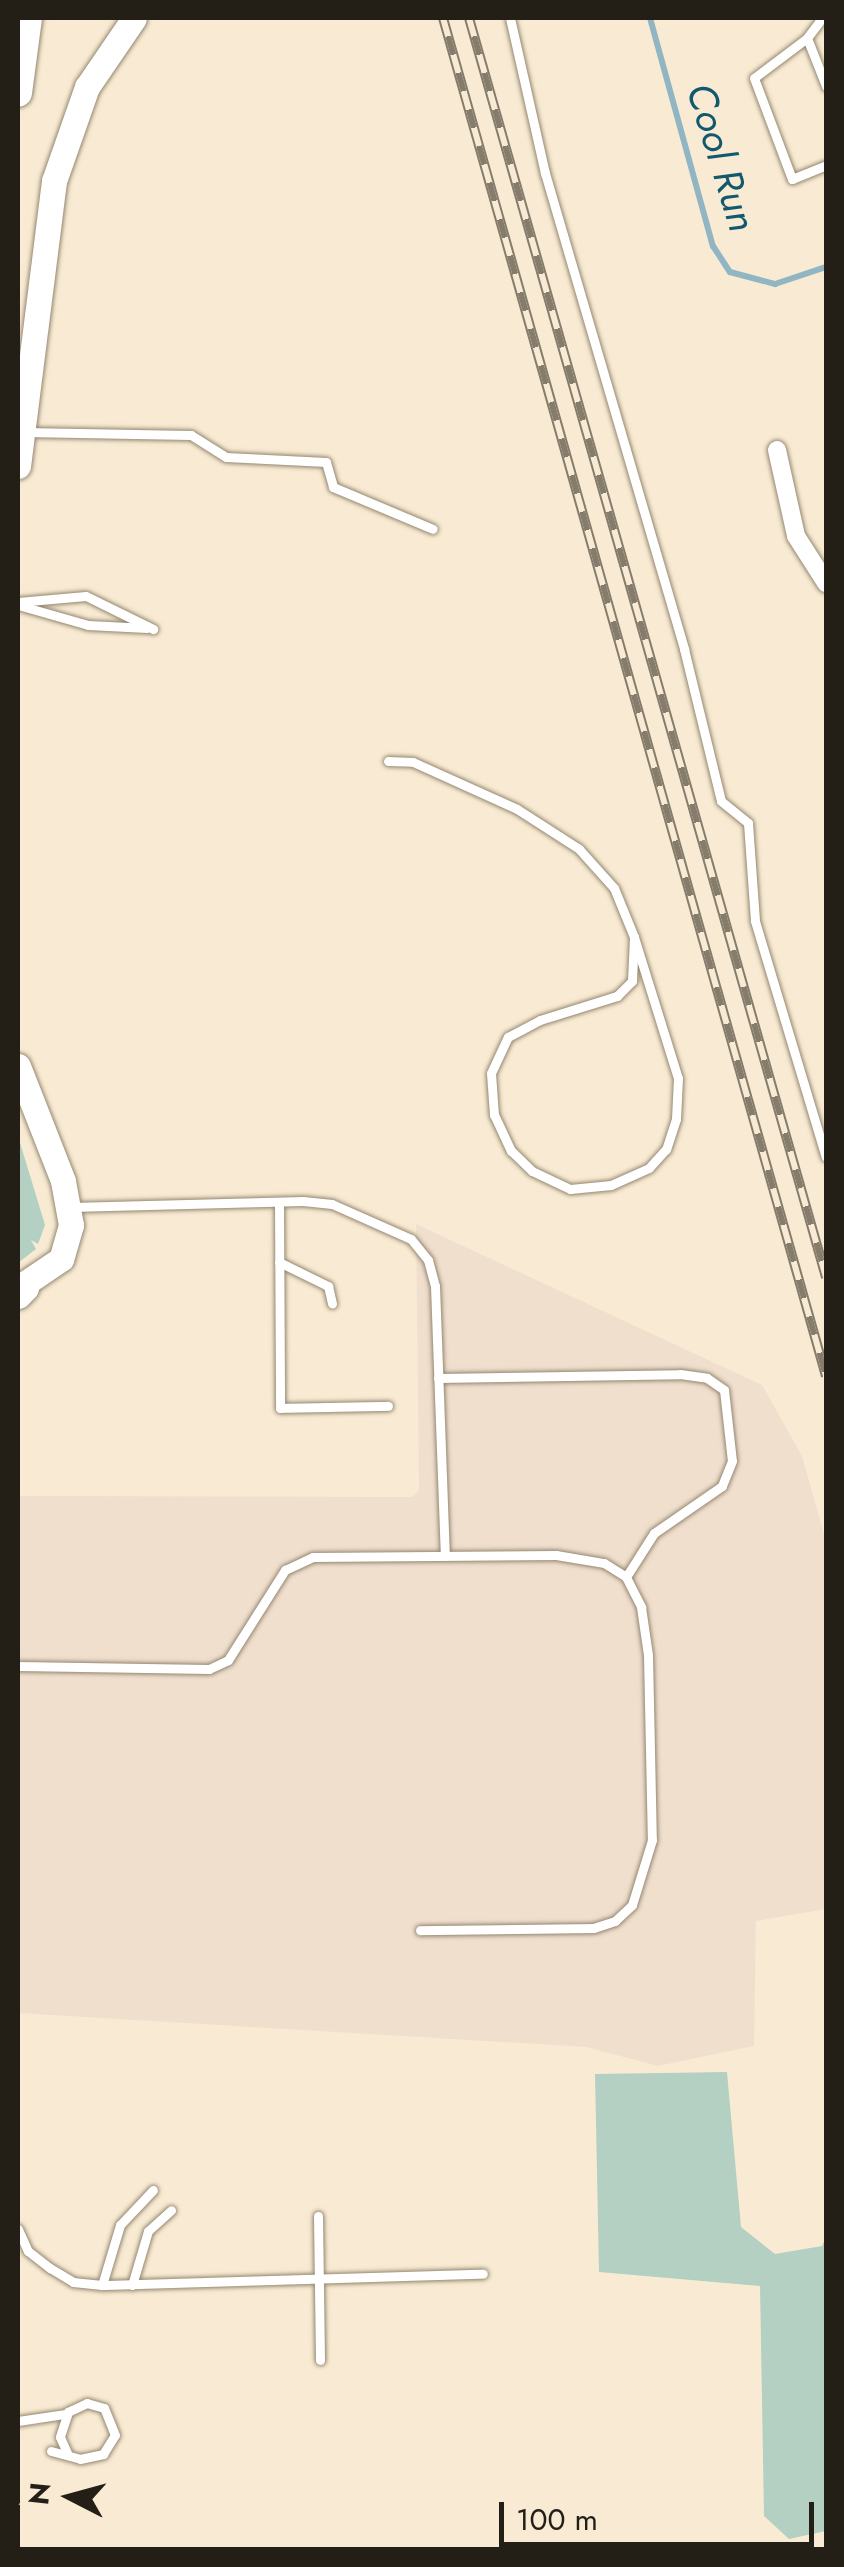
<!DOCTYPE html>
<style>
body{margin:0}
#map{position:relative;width:844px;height:2567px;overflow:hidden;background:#f9ebd3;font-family:Jost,sans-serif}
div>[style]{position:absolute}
.commercial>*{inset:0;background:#f1dfce}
.green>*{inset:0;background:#b3d0c2}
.stream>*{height:6px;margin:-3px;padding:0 3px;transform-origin:3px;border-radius:3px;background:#91b5c3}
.roads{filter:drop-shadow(0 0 2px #948771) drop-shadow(0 0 2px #948771)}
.lane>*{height:9px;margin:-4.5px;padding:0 4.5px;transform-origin:4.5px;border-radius:4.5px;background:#fff}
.street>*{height:18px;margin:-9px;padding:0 9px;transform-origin:9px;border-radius:9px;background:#fff}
.secondary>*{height:25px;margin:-12.5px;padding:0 12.5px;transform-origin:12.5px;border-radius:12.5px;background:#fff}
.primary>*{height:28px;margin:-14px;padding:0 14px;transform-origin:14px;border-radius:14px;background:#fff}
.rail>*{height:10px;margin-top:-5px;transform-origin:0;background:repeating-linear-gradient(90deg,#f9ebd3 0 19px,#857c6c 0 38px);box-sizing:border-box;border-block:2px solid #857c6c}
span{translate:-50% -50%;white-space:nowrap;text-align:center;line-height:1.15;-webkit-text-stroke:10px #f9ebd3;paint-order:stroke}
.water-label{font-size:40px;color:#13596e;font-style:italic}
.frame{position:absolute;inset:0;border:20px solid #231e16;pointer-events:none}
.north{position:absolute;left:20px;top:2447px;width:100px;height:100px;-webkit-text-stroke:8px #f9ebd3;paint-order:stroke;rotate:276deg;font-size:28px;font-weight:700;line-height:40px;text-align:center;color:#231e16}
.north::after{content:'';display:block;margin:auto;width:35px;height:45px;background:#231e16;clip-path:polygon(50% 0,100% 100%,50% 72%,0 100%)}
.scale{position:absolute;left:499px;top:2502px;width:315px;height:45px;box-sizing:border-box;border:5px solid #231e16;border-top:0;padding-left:12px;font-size:30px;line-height:35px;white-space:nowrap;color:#231e16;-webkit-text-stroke:8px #f9ebd3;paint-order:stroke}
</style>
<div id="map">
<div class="commercial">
<div style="clip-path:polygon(416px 1224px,762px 1385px,802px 1456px,826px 1541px,826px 1909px,756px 1921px,754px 2046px,658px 2066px,586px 2047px,18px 2013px,18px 1496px,412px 1497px,419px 1490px)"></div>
</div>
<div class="green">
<div style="clip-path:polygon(18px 1136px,45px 1225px,38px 1244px,31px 1240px,36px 1249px,18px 1263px)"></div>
<div style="clip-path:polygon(727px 2072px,741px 2227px,775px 2254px,822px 2246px,826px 2237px,826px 2531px,789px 2539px,764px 2516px,760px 2286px,599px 2272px,595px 2074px)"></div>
</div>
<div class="stream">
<div style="left:650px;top:18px;width:237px;rotate:74.6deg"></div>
<div style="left:713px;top:246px;width:31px;rotate:57deg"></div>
<div style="left:730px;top:272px;width:47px;rotate:14.9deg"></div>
<div style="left:775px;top:284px;width:54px;rotate:-18.4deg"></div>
</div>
<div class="roads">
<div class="lane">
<div style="left:510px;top:18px;width:159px;rotate:77.3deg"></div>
<div style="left:545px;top:173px;width:496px;rotate:73.7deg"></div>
<div style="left:684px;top:649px;width:156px;rotate:76.3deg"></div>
<div style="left:721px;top:801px;width:35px;rotate:39deg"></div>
<div style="left:748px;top:823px;width:98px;rotate:85.9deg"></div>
<div style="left:755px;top:921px;width:246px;rotate:73.3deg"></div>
<div style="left:822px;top:18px;width:25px;rotate:127deg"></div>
<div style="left:807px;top:38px;width:66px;rotate:143deg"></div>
<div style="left:754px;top:78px;width:108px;rotate:69.4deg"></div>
<div style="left:792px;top:179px;width:37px;rotate:-22deg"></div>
<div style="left:807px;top:38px;width:52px;rotate:68.4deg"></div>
<div style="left:23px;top:432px;width:168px;rotate:1deg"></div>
<div style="left:191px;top:435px;width:41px;rotate:32.2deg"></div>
<div style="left:226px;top:457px;width:100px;rotate:2.9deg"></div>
<div style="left:326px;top:462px;width:26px;rotate:74deg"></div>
<div style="left:333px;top:487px;width:108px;rotate:22.8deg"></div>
<div style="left:18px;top:602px;width:68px;rotate:-5deg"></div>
<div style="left:86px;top:596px;width:75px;rotate:26.2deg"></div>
<div style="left:18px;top:605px;width:73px;rotate:15.9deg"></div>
<div style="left:88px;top:625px;width:59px;rotate:2.9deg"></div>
<div style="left:388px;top:761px;width:25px;rotate:2deg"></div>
<div style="left:413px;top:762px;width:114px;rotate:24.3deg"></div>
<div style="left:517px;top:809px;width:74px;rotate:32.8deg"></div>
<div style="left:579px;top:849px;width:52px;rotate:48.1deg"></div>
<div style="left:614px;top:888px;width:53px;rotate:67.8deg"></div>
<div style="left:634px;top:937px;width:148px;rotate:72.7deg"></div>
<div style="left:678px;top:1078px;width:41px;rotate:92.8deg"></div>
<div style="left:676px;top:1119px;width:32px;rotate:108deg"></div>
<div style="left:666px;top:1149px;width:25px;rotate:132deg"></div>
<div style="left:649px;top:1168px;width:42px;rotate:155.9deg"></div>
<div style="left:611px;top:1185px;width:41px;rotate:174.4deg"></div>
<div style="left:570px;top:1189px;width:42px;rotate:-154.7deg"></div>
<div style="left:532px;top:1171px;width:29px;rotate:-136deg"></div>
<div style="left:511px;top:1151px;width:40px;rotate:-115deg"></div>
<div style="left:494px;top:1115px;width:42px;rotate:-94.1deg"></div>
<div style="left:491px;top:1073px;width:40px;rotate:-65deg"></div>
<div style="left:508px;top:1037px;width:36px;rotate:-28deg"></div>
<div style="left:540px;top:1020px;width:81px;rotate:-17.3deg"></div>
<div style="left:617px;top:996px;width:21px;rotate:-45deg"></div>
<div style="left:632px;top:981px;width:44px;rotate:-87.4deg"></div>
<div style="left:279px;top:1202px;width:206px;rotate:89.7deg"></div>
<div style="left:280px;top:1408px;width:108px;rotate:-1.1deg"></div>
<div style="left:71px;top:1207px;width:232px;rotate:-1.5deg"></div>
<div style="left:303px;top:1201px;width:29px;rotate:6deg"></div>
<div style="left:332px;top:1204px;width:86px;rotate:23.9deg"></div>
<div style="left:411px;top:1239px;width:27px;rotate:51deg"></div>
<div style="left:428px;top:1260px;width:27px;rotate:75deg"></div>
<div style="left:435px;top:1286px;width:270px;rotate:87.9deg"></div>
<div style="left:279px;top:1262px;width:55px;rotate:26.1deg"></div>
<div style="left:328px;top:1286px;width:18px;rotate:77deg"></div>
<div style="left:438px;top:1378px;width:242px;rotate:-0.9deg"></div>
<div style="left:680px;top:1374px;width:27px;rotate:8deg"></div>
<div style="left:707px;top:1378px;width:21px;rotate:35deg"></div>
<div style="left:724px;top:1390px;width:71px;rotate:83.6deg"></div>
<div style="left:732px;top:1461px;width:27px;rotate:112deg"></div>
<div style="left:722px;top:1486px;width:83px;rotate:145.3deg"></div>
<div style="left:654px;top:1533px;width:52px;rotate:122.5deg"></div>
<div style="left:18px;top:1666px;width:191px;rotate:0.9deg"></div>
<div style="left:209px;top:1669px;width:21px;rotate:-25deg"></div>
<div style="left:228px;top:1660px;width:107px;rotate:-57.7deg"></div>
<div style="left:285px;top:1570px;width:31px;rotate:-25deg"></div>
<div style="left:313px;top:1557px;width:243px;rotate:-0.5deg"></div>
<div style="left:556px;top:1555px;width:49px;rotate:9.5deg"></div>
<div style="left:604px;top:1563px;width:26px;rotate:32deg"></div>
<div style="left:626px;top:1577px;width:34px;rotate:63deg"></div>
<div style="left:641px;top:1607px;width:49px;rotate:81.7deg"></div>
<div style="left:648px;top:1655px;width:185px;rotate:88.8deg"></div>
<div style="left:652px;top:1840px;width:68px;rotate:107.1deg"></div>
<div style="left:632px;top:1905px;width:23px;rotate:137deg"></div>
<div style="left:615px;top:1921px;width:23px;rotate:162deg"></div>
<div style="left:593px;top:1928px;width:173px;rotate:179.3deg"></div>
<div style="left:318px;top:2216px;width:144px;rotate:89.2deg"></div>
<div style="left:18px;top:2229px;width:24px;rotate:66deg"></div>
<div style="left:28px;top:2251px;width:28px;rotate:38deg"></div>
<div style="left:50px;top:2268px;width:27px;rotate:31deg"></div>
<div style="left:73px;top:2282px;width:29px;rotate:6deg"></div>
<div style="left:102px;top:2285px;width:381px;rotate:-1.7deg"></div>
<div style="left:102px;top:2285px;width:63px;rotate:-73.3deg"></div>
<div style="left:120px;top:2225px;width:48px;rotate:-46.7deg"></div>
<div style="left:132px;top:2285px;width:56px;rotate:-73.5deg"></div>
<div style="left:148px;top:2231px;width:31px;rotate:-42deg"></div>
<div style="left:18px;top:2421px;width:48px;rotate:-8.5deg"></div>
<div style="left:51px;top:2451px;width:30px;rotate:15deg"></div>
<div style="left:80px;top:2459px;width:24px;rotate:-12deg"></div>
<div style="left:103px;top:2454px;width:22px;rotate:-58deg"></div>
<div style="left:115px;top:2435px;width:29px;rotate:-112deg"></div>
<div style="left:104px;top:2408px;width:18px;rotate:-164deg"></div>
<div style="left:87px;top:2403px;width:21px;rotate:155deg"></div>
<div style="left:68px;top:2412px;width:26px;rotate:108deg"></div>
<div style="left:60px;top:2437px;width:20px;rotate:66deg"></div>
</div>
<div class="street">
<div style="left:777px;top:450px;width:88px;rotate:77.5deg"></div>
<div style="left:796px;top:536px;width:56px;rotate:57.4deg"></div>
</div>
<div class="secondary">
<div style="left:18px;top:466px;width:287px;rotate:-82.8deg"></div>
<div style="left:54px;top:181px;width:100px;rotate:-70.7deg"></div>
<div style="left:87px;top:87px;width:83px;rotate:-55.7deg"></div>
<div style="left:18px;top:1066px;width:123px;rotate:68.6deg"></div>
<div style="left:63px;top:1181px;width:45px;rotate:79.7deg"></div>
<div style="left:71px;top:1225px;width:35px;rotate:106deg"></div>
<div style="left:61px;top:1259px;width:52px;rotate:146deg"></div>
</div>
<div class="primary">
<div style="left:18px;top:93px;width:76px;rotate:-82.4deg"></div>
<div style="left:18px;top:1295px;width:10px;rotate:-45deg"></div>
</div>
</div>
<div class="rail">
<div style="left:443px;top:18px;width:1411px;rotate:74.25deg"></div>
<div style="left:469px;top:18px;width:1309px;rotate:74.17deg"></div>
</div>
<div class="water-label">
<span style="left:722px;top:157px;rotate:73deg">Cool Run</span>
</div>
<div class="frame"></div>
<div class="north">N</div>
<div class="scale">100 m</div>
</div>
